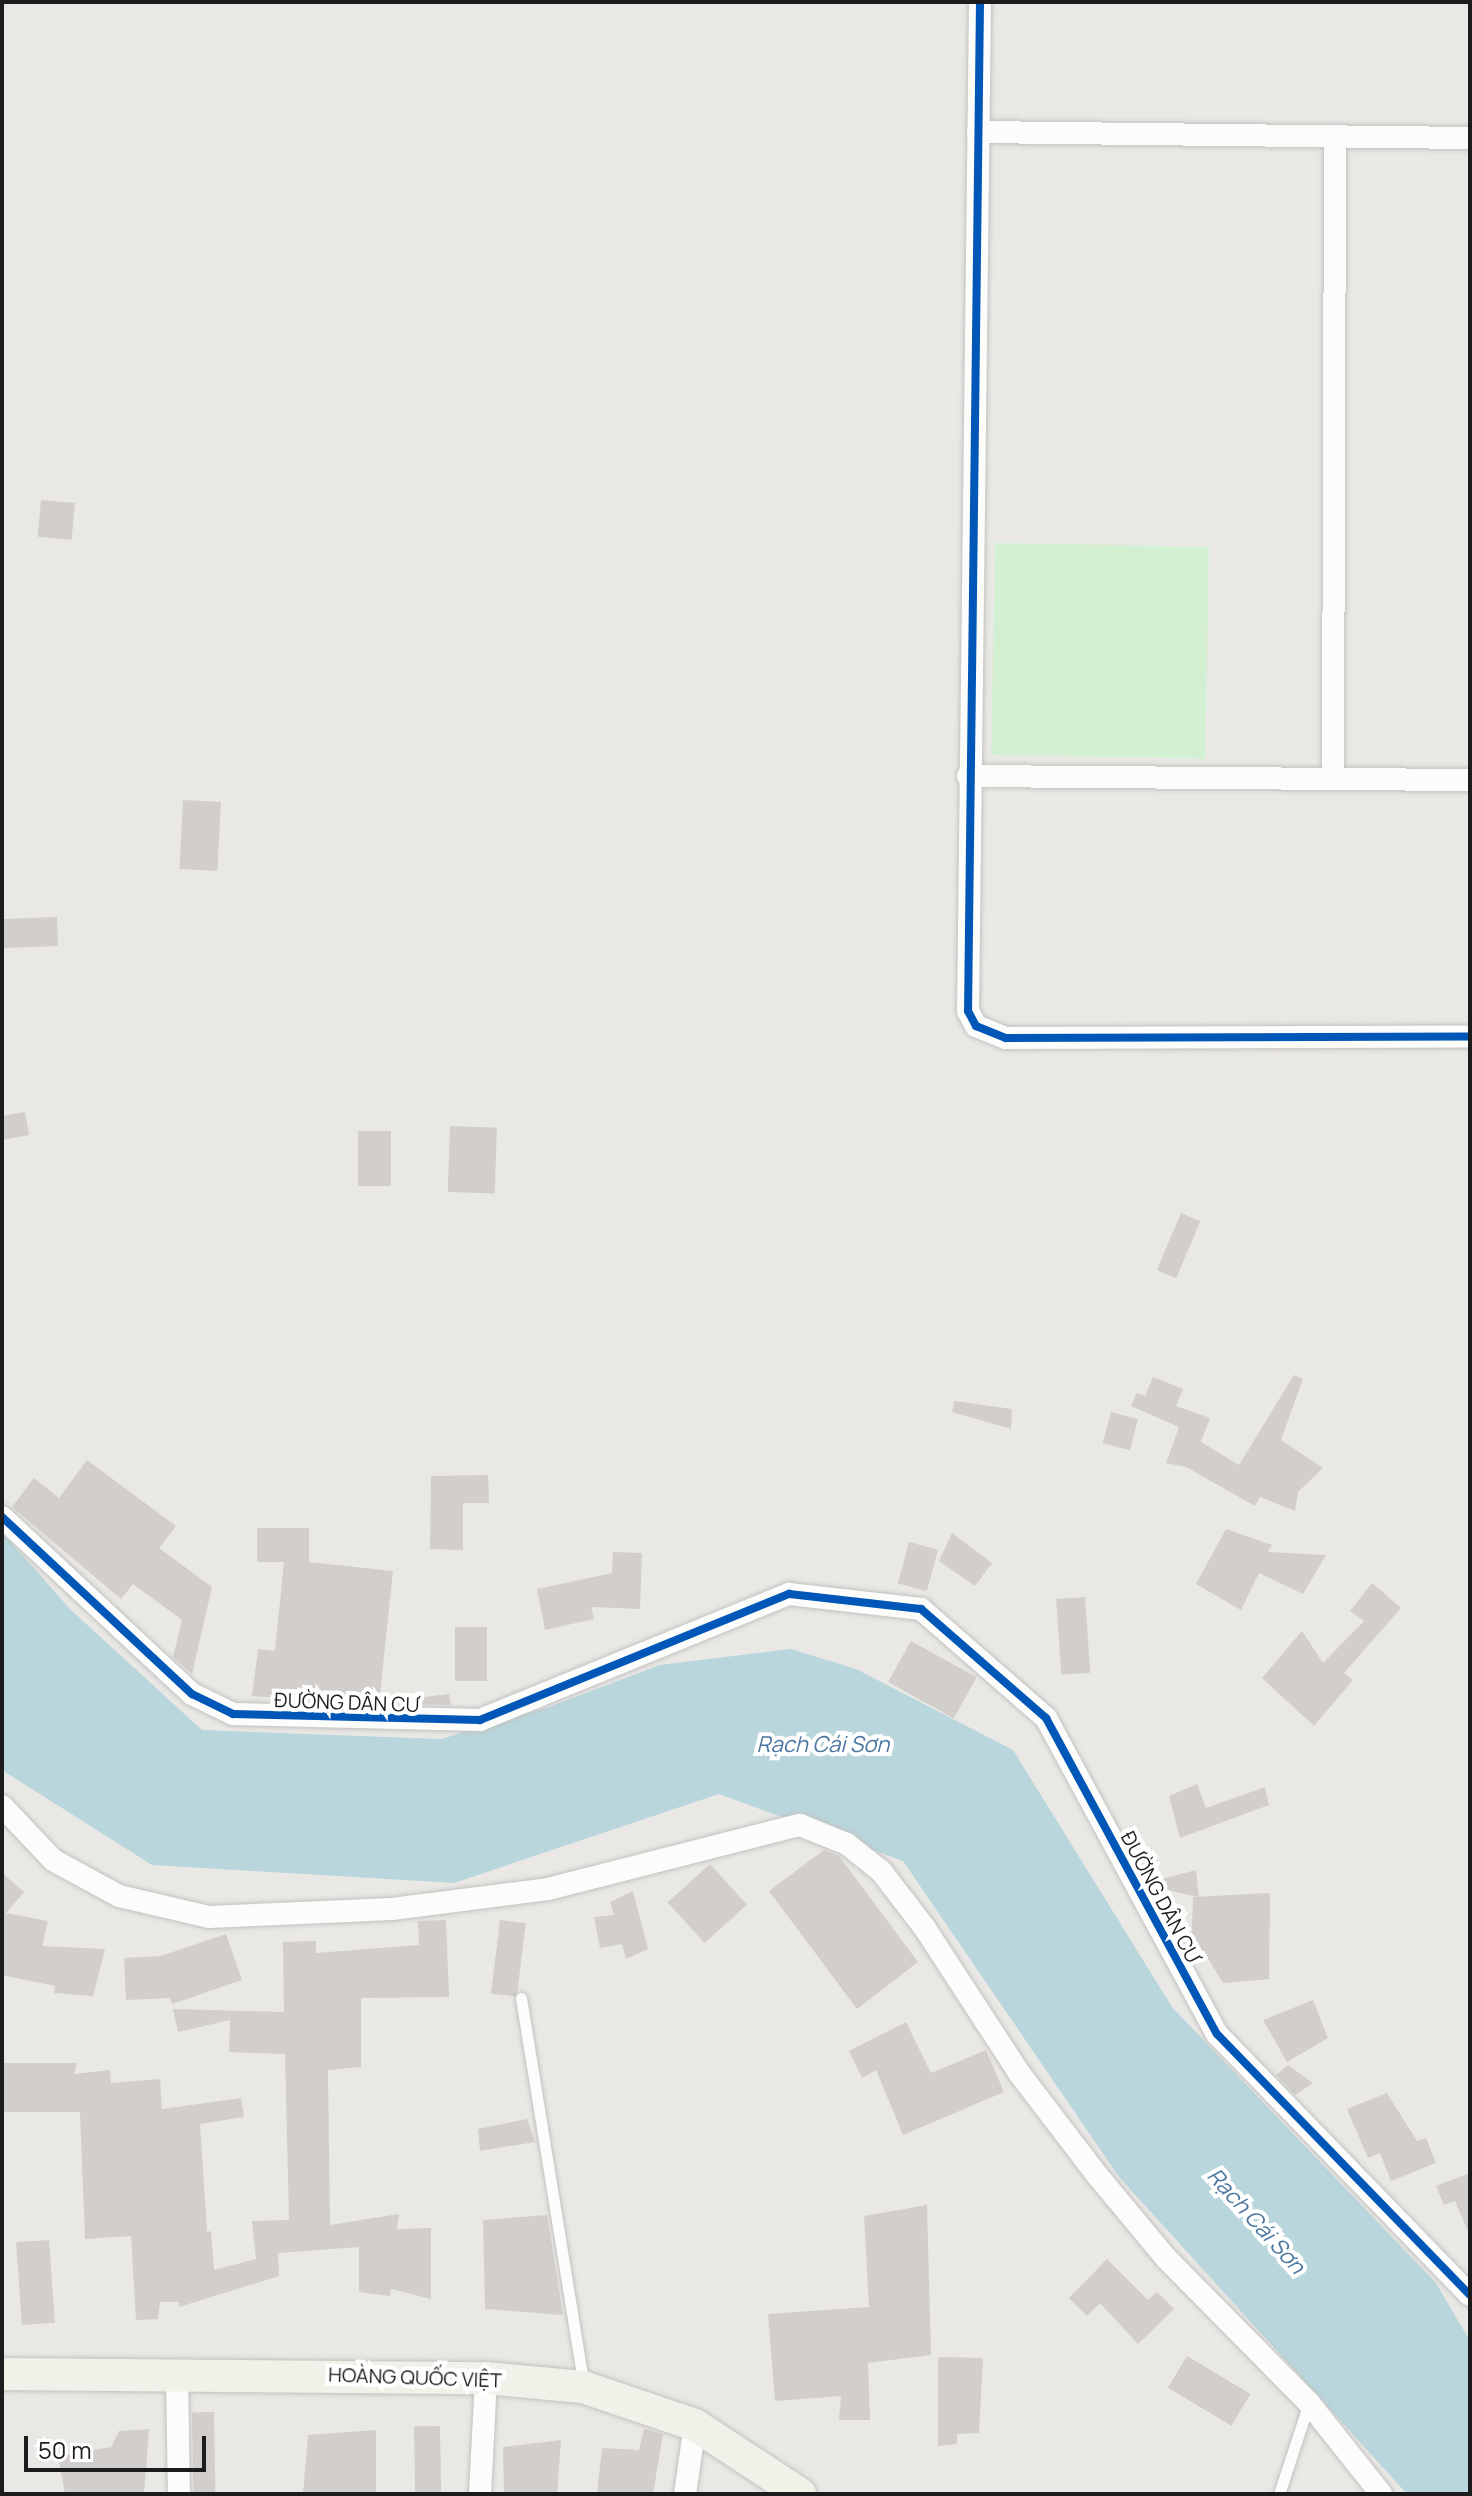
<!DOCTYPE html>
<meta charset="utf-8">
<style>
body{margin:0}
#map{position:relative;width:1472px;height:2496px;overflow:hidden;background:#eae8e5;font-family:Manrope,sans-serif}
div>[style]{position:absolute}
.park>*{inset:0;background:#d3f0d2;transform-origin:0 0}
.water>*{inset:0;background:#b9d6dd}
.building>*{inset:0;background:#d1cecc;transform-origin:0 0}
.roads{filter:drop-shadow(0 0 2px #c3c2c1) drop-shadow(0 0 2px #c3c2c1)}
.lane>*{height:11px;margin:-5.5px;padding:0 5.5px;transform-origin:5.5px;border-radius:5.5px;background:#fcfcfb}
.street>*{height:22px;margin:-11px;padding:0 11px;transform-origin:11px;border-radius:11px;background:#fcfcfb}
.secondary>*{height:32px;margin:-16px;padding:0 16px;transform-origin:16px;border-radius:16px;background:#f2f1e9}
.cycleway>*{height:8px;margin:-4px;padding:0 4px;transform-origin:4px;border-radius:4px;background:#0057b8}
span{translate:-50% -50%;white-space:nowrap;text-align:center;line-height:1.15;-webkit-text-stroke:8px #fff;paint-order:stroke}
.street-label{font-size:20px;color:#1c1c1c}
.water-label{font-size:22px;color:#4b77a0;font-style:italic}
.frame{position:absolute;inset:0;border:4px solid #1c1c1c;pointer-events:none}
.scale{position:absolute;left:24px;top:2436px;width:182px;height:36px;box-sizing:border-box;border:4px solid #1c1c1c;border-top:0;padding-left:10px;font-size:24px;line-height:28px;white-space:nowrap;color:#1c1c1c;-webkit-text-stroke:6px #fff;paint-order:stroke}
</style>
<div id="map">
<div class="park">
<div style="left:995px;top:543px;width:214px;height:212px;rotate:1deg"></div>
</div>
<div class="water">
<div style="clip-path:polygon(2px 1532px,71px 1610px,202px 1730px,441px 1739px,549px 1707px,660px 1665px,791px 1649px,856px 1669px,1013px 1750px,1172px 2007px,1436px 2283px,1470px 2341px,1470px 2494px,1407px 2494px,1119px 2177px,903px 1861px,719px 1794px,454px 1883px,152px 1865px,2px 1770px)"></div>
</div>
<div class="building">
<div style="left:41px;top:500px;width:34px;height:37px;rotate:5deg"></div>
<div style="left:183px;top:800px;width:38px;height:69px;rotate:3deg"></div>
<div style="left:57px;top:917px;width:29px;height:55px;rotate:88deg"></div>
<div style="clip-path:polygon(25px 1112px,29px 1135px,2px 1140px,2px 1116px)"></div>
<div style="left:450px;top:1126px;width:47px;height:66px;rotate:2deg"></div>
<div style="left:358px;top:1131px;width:33px;height:55px"></div>
<div style="left:1181px;top:1213px;width:21px;height:62px;rotate:23deg"></div>
<div style="clip-path:polygon(1294px 1375px,1303px 1379px,1281px 1440px,1323px 1468px,1298px 1492px,1295px 1511px,1260px 1497px,1255px 1506px,1186px 1467px,1166px 1463px,1179px 1427px,1131px 1406px,1137px 1393px,1145px 1396px,1153px 1377px,1183px 1389px,1176px 1406px,1210px 1418px,1201px 1442px,1239px 1465px)"></div>
<div style="clip-path:polygon(954px 1401px,1012px 1409px,1011px 1429px,952px 1412px)"></div>
<div style="left:1111px;top:1412px;width:28px;height:32px;rotate:15deg"></div>
<div style="clip-path:polygon(87px 1460px,176px 1526px,159px 1548px,212px 1587px,192px 1674px,173px 1657px,182px 1620px,133px 1584px,121px 1599px,12px 1507px,34px 1478px,59px 1498px)"></div>
<div style="clip-path:polygon(488px 1475px,489px 1503px,463px 1503px,463px 1550px,430px 1549px,431px 1476px)"></div>
<div style="clip-path:polygon(257px 1528px,309px 1528px,309px 1562px,393px 1571px,379px 1704px,252px 1696px,258px 1649px,275px 1651px,284px 1562px,257px 1562px)"></div>
<div style="clip-path:polygon(1226px 1529px,1272px 1545px,1268px 1552px,1326px 1555px,1303px 1594px,1259px 1573px,1241px 1610px,1196px 1584px)"></div>
<div style="clip-path:polygon(952px 1533px,992px 1563px,975px 1586px,939px 1561px)"></div>
<div style="left:909px;top:1542px;width:30px;height:43px;rotate:15deg"></div>
<div style="clip-path:polygon(613px 1552px,642px 1553px,640px 1609px,591px 1607px,594px 1619px,545px 1630px,537px 1589px,612px 1573px)"></div>
<div style="clip-path:polygon(1372px 1583px,1401px 1608px,1344px 1673px,1353px 1680px,1314px 1726px,1262px 1678px,1302px 1631px,1323px 1663px,1364px 1621px,1350px 1611px)"></div>
<div style="left:1085px;top:1597px;width:76px;height:29px;rotate:86deg"></div>
<div style="left:455px;top:1627px;width:32px;height:54px"></div>
<div style="left:911px;top:1641px;width:75px;height:47px;rotate:29deg"></div>
<div style="clip-path:polygon(449px 1694px,451px 1705px,417px 1704px,416px 1698px)"></div>
<div style="clip-path:polygon(1197px 1784px,1206px 1808px,1265px 1787px,1269px 1805px,1180px 1838px,1169px 1796px)"></div>
<div style="clip-path:polygon(824px 1850px,839px 1856px,918px 1962px,857px 2009px,769px 1891px)"></div>
<div style="left:710px;top:1864px;width:55px;height:57px;rotate:48deg"></div>
<div style="clip-path:polygon(1196px 1870px,1199px 1897px,1153px 1887px,1151px 1882px)"></div>
<div style="clip-path:polygon(2px 1873px,24px 1892px,6px 1913px,48px 1921px,42px 1946px,105px 1949px,93px 1996px,54px 1993px,55px 1986px,2px 1975px)"></div>
<div style="clip-path:polygon(633px 1891px,648px 1949px,626px 1959px,622px 1944px,600px 1948px,594px 1917px,614px 1915px,610px 1902px)"></div>
<div style="clip-path:polygon(1270px 1893px,1269px 1979px,1223px 1983px,1204px 1952px,1191px 1952px,1193px 1897px)"></div>
<div style="clip-path:polygon(446px 1920px,449px 1997px,361px 1998px,361px 2067px,328px 2070px,330px 2225px,399px 2214px,397px 2229px,431px 2228px,431px 2299px,391px 2289px,390px 2296px,359px 2292px,359px 2247px,278px 2253px,279px 2276px,179px 2307px,179px 2302px,160px 2302px,158px 2319px,136px 2320px,131px 2236px,85px 2239px,80px 2112px,2px 2112px,2px 2063px,77px 2063px,74px 2074px,110px 2070px,111px 2083px,160px 2079px,162px 2109px,241px 2098px,244px 2117px,200px 2124px,207px 2232px,211px 2231px,214px 2270px,256px 2259px,252px 2221px,289px 2220px,285px 2054px,229px 2052px,230px 2020px,178px 2032px,173px 2009px,284px 2012px,283px 1942px,316px 1941px,316px 1953px,419px 1945px,418px 1921px)"></div>
<div style="left:500px;top:1920px;width:26px;height:74px;rotate:7deg"></div>
<div style="clip-path:polygon(226px 1934px,242px 1980px,172px 2004px,170px 1998px,126px 2000px,124px 1958px,161px 1956px)"></div>
<div style="clip-path:polygon(1313px 2000px,1328px 2038px,1287px 2062px,1263px 2020px)"></div>
<div style="clip-path:polygon(906px 2022px,931px 2073px,986px 2050px,1004px 2092px,903px 2135px,876px 2070px,862px 2078px,849px 2051px)"></div>
<div style="clip-path:polygon(1288px 2065px,1313px 2083px,1295px 2095px,1276px 2075px)"></div>
<div style="clip-path:polygon(1387px 2093px,1417px 2141px,1426px 2138px,1436px 2163px,1391px 2181px,1380px 2153px,1368px 2158px,1347px 2109px)"></div>
<div style="clip-path:polygon(527px 2119px,535px 2142px,480px 2151px,478px 2129px)"></div>
<div style="clip-path:polygon(1470px 2173px,1470px 2236px,1455px 2201px,1444px 2205px,1436px 2186px)"></div>
<div style="clip-path:polygon(927px 2205px,931px 2355px,868px 2363px,870px 2420px,839px 2420px,841px 2396px,775px 2401px,768px 2314px,869px 2307px,864px 2216px)"></div>
<div style="clip-path:polygon(547px 2215px,563px 2315px,485px 2309px,483px 2220px)"></div>
<div style="left:49px;top:2240px;width:83px;height:33px;rotate:86deg"></div>
<div style="clip-path:polygon(1107px 2259px,1148px 2300px,1157px 2292px,1174px 2309px,1138px 2344px,1100px 2303px,1087px 2316px,1069px 2298px)"></div>
<div style="left:1187px;top:2356px;width:74px;height:37px;rotate:31deg"></div>
<div style="clip-path:polygon(938px 2357px,983px 2358px,979px 2433px,957px 2434px,957px 2444px,938px 2446px)"></div>
<div style="left:214px;top:2412px;width:82px;height:22px;rotate:89deg"></div>
<div style="left:440px;top:2426px;width:68px;height:26px;rotate:89deg"></div>
<div style="clip-path:polygon(149px 2429px,144px 2494px,65px 2494px,58px 2456px,111px 2447px,119px 2431px)"></div>
<div style="clip-path:polygon(644px 2429px,663px 2434px,653px 2494px,597px 2494px,602px 2448px,639px 2450px)"></div>
<div style="clip-path:polygon(376px 2430px,376px 2494px,303px 2494px,308px 2435px)"></div>
<div style="clip-path:polygon(561px 2440px,557px 2494px,504px 2494px,503px 2447px)"></div>
</div>
<div class="roads">
<div class="lane">
<div style="left:521px;top:1998px;width:389px;rotate:80.8deg"></div>
<div style="left:1279px;top:2494px;width:96px;rotate:-71.8deg"></div>
</div>
<div class="street">
<div style="left:980px;top:2px;width:1009px;rotate:90.68deg"></div>
<div style="left:968px;top:1011px;width:17px;rotate:62deg"></div>
<div style="left:976px;top:1026px;width:32px;rotate:22deg"></div>
<div style="left:1006px;top:1038px;width:464px;rotate:-0.2deg"></div>
<div style="left:978px;top:132px;width:492px;rotate:0.7deg"></div>
<div style="left:968px;top:776px;width:502px;rotate:0.46deg"></div>
<div style="left:1333px;top:778px;width:642px;rotate:-89.82deg"></div>
<div style="left:2px;top:1517px;width:260px;rotate:43deg"></div>
<div style="left:192px;top:1694px;width:46px;rotate:26deg"></div>
<div style="left:233px;top:1714px;width:247px;rotate:1.4deg"></div>
<div style="left:480px;top:1720px;width:334px;rotate:-22.2deg"></div>
<div style="left:789px;top:1594px;width:133px;rotate:6.5deg"></div>
<div style="left:921px;top:1609px;width:166px;rotate:41.1deg"></div>
<div style="left:1046px;top:1718px;width:359px;rotate:61.6deg"></div>
<div style="left:1217px;top:2034px;width:363px;rotate:45.9deg"></div>
<div style="left:2px;top:1806px;width:74px;rotate:46.6deg"></div>
<div style="left:53px;top:1860px;width:75px;rotate:28.6deg"></div>
<div style="left:119px;top:1896px;width:92px;rotate:13.1deg"></div>
<div style="left:209px;top:1917px;width:183px;rotate:-2.5deg"></div>
<div style="left:392px;top:1909px;width:157px;rotate:-7.3deg"></div>
<div style="left:548px;top:1889px;width:260px;rotate:-14.3deg"></div>
<div style="left:800px;top:1825px;width:51px;rotate:22deg"></div>
<div style="left:847px;top:1844px;width:43px;rotate:38.5deg"></div>
<div style="left:881px;top:1871px;width:71px;rotate:52.5deg"></div>
<div style="left:924px;top:1927px;width:174px;rotate:56.9deg"></div>
<div style="left:1019px;top:2073px;width:128px;rotate:52.6deg"></div>
<div style="left:1097px;top:2175px;width:108px;rotate:50.3deg"></div>
<div style="left:1166px;top:2258px;width:204px;rotate:45.4deg"></div>
<div style="left:1309px;top:2403px;width:116px;rotate:51.6deg"></div>
<div style="left:177px;top:2372px;width:122px;rotate:89.1deg"></div>
<div style="left:480px;top:2494px;width:116px;rotate:-87deg"></div>
<div style="left:685px;top:2494px;width:70px;rotate:-81.8deg"></div>
</div>
<div class="secondary">
<div style="left:2px;top:2374px;width:484px;rotate:0.5deg"></div>
<div style="left:486px;top:2378px;width:97px;rotate:5.3deg"></div>
<div style="left:583px;top:2387px;width:118px;rotate:18.7deg"></div>
<div style="left:695px;top:2425px;width:126px;rotate:33.3deg"></div>
</div>
</div>
<div class="cycleway">
<div style="left:980px;top:2px;width:1009px;rotate:90.68deg"></div>
<div style="left:968px;top:1011px;width:17px;rotate:62deg"></div>
<div style="left:976px;top:1026px;width:32px;rotate:22deg"></div>
<div style="left:1006px;top:1038px;width:464px;rotate:-0.2deg"></div>
<div style="left:2px;top:1517px;width:260px;rotate:43deg"></div>
<div style="left:192px;top:1694px;width:46px;rotate:26deg"></div>
<div style="left:233px;top:1714px;width:247px;rotate:1.4deg"></div>
<div style="left:480px;top:1720px;width:334px;rotate:-22.2deg"></div>
<div style="left:789px;top:1594px;width:133px;rotate:6.5deg"></div>
<div style="left:921px;top:1609px;width:166px;rotate:41.1deg"></div>
<div style="left:1046px;top:1718px;width:359px;rotate:61.6deg"></div>
<div style="left:1217px;top:2034px;width:363px;rotate:45.9deg"></div>
</div>
<div class="street-label">
<span style="left:347px;top:1702px;rotate:2deg">ĐƯỜNG DÂN CƯ</span>
<span style="left:1161px;top:1897px;rotate:62deg">ĐƯỜNG DÂN CƯ</span>
<span style="left:415px;top:2377px;rotate:2deg">HOÀNG QUỐC VIỆT</span>
</div>
<div class="water-label">
<span style="left:823px;top:1745px">Rạch Cái Sơn</span>
<span style="left:1256px;top:2221px;rotate:48deg">Rạch Cái Sơn</span>
</div>
<div class="frame"></div>
<div class="scale">50 m</div>
</div>
